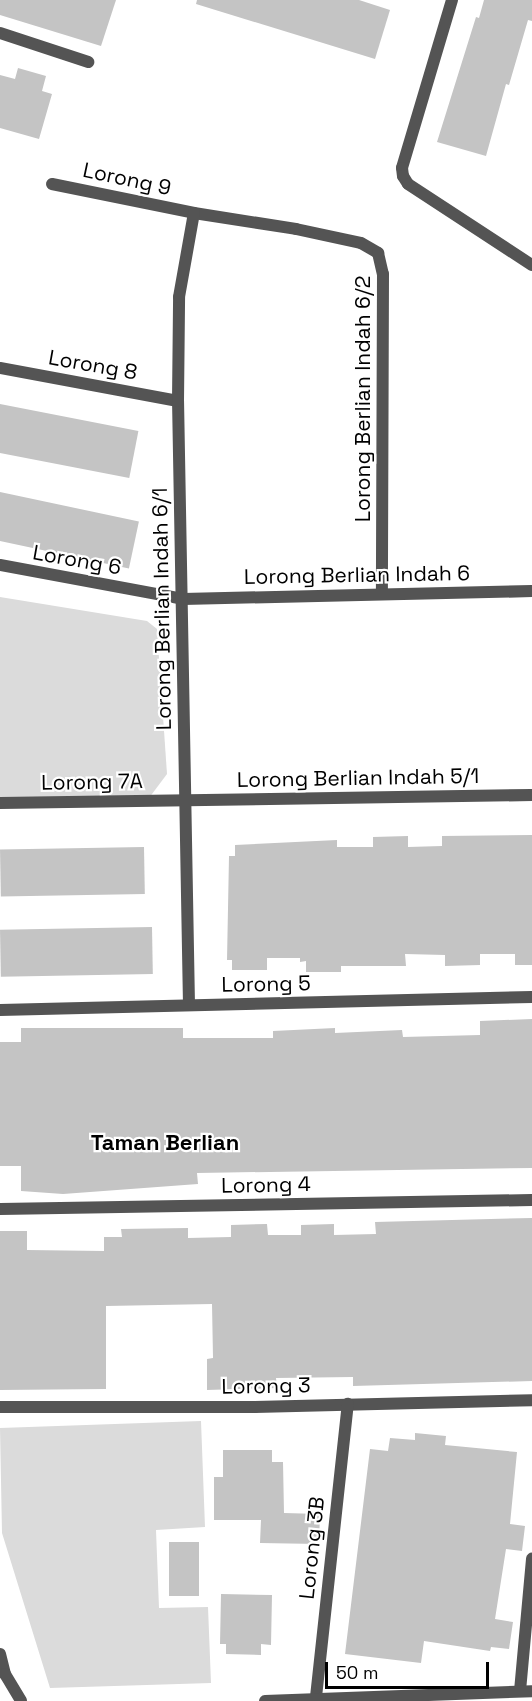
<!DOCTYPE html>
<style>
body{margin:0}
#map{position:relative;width:532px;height:1701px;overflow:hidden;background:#fff;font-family:"Space Grotesk",sans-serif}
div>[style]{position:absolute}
.green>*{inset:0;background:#dbdbdb}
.building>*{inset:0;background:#c4c4c4;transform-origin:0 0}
.street>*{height:12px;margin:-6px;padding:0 6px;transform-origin:6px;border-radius:6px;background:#545454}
span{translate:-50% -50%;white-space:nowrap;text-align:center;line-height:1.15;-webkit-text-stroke:4.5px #fff;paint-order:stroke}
.street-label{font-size:21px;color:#000}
.neighbourhood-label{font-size:22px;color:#000;font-weight:700}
.scale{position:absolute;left:325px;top:1662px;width:164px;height:27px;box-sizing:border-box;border:3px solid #000;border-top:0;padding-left:8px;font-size:18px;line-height:21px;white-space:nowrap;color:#000;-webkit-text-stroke:4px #fff;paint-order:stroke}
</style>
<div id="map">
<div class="green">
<div style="clip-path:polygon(0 597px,147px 621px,157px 629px,167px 774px,149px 798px,0 799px)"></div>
<div style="clip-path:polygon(201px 1421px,205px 1527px,156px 1530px,159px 1608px,208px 1607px,211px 1683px,50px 1688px,2px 1533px,0 1428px)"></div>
</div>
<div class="building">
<div style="clip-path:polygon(0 0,116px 0,101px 46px,0 15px)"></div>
<div style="clip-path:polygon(197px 0,359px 0,390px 10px,375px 59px,196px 4px)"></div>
<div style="clip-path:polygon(484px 0,532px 0,532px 21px,528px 20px,509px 85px,506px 84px,486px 156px,437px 142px,476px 17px,479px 18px)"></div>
<div style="clip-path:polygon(18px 68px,46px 76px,42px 91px,52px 94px,39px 139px,0 128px,0 75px,15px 79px)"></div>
<div style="left:0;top:404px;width:141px;height:48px;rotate:11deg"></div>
<div style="left:0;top:492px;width:142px;height:48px;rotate:12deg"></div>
<div style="clip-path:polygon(532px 835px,532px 965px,515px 965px,515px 954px,480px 954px,480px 965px,445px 966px,445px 955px,405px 954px,406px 966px,341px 966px,341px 972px,306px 972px,306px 961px,300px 962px,300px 958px,267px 958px,267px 970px,232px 970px,232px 960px,227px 960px,229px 856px,235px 856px,235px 845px,337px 840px,337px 847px,373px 847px,373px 837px,408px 836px,408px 847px,442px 846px,442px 836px)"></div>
<div style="left:144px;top:847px;width:47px;height:144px;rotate:89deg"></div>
<div style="left:152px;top:927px;width:47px;height:152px;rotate:89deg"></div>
<div style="clip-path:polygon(532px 1019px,532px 1168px,197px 1173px,198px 1184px,63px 1194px,21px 1191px,21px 1166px,0 1166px,0 1042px,21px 1042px,21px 1028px,183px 1028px,183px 1038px,273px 1038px,273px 1031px,335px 1028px,335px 1033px,402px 1030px,403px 1037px,480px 1035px,480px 1021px)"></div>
<div style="clip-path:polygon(532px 1218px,532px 1381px,353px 1386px,353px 1377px,276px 1378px,277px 1388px,207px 1390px,207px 1359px,213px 1358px,212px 1304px,106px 1306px,106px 1389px,0 1390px,0 1231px,27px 1231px,27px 1250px,104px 1251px,104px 1237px,122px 1237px,121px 1229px,188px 1228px,188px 1238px,231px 1237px,231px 1225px,267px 1224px,268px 1235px,301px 1235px,301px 1225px,334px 1224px,334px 1235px,376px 1234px,375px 1222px)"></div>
<div style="clip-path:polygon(415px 1433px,446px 1436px,445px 1445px,517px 1452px,510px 1524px,525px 1526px,522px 1551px,506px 1549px,495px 1619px,513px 1622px,509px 1649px,491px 1647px,490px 1651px,424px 1641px,421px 1663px,345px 1654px,370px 1449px,388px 1451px,390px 1438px,415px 1440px)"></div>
<div style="clip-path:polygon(223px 1450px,272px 1450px,272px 1462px,283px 1462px,284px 1513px,320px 1514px,319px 1544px,260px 1543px,261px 1520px,214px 1520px,214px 1477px,223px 1477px)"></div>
<div style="left:169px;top:1542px;width:30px;height:54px"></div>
<div style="clip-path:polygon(221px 1594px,272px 1595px,271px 1645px,261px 1644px,261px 1655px,226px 1654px,226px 1644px,220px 1644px)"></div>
</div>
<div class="street">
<div style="left:452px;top:0;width:175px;rotate:106.6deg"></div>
<div style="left:402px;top:168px;width:8px;rotate:83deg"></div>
<div style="left:403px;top:176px;width:9px;rotate:58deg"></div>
<div style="left:408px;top:184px;width:148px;rotate:33.2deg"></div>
<div style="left:0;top:33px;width:93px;rotate:18.2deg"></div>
<div style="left:52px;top:184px;width:145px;rotate:11.5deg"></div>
<div style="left:194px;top:213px;width:103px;rotate:8.9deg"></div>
<div style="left:296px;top:229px;width:66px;rotate:12.2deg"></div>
<div style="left:361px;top:243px;width:20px;rotate:30deg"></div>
<div style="left:378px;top:253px;width:22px;rotate:77deg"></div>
<div style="left:383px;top:274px;width:318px;rotate:90.2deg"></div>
<div style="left:0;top:368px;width:181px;rotate:10.5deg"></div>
<div style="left:0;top:565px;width:186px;rotate:10.5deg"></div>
<div style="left:183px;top:599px;width:349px;rotate:-1.3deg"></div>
<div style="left:0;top:803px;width:532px;rotate:-0.86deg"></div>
<div style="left:189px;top:1005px;width:604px;rotate:-91.04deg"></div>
<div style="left:178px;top:401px;width:104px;rotate:-89.4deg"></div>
<div style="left:179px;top:297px;width:85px;rotate:-79.9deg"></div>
<div style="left:0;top:1010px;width:532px;rotate:-1.4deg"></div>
<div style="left:0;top:1209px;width:532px;rotate:-0.97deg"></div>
<div style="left:0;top:1407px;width:255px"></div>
<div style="left:255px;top:1407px;width:277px;rotate:-1.4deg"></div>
<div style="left:0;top:1654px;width:21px;rotate:76deg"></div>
<div style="left:5px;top:1674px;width:31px;rotate:59deg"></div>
<div style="left:520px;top:1691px;width:133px;rotate:-84.8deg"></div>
<div style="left:316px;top:1697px;width:295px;rotate:-83.8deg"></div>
<div style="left:265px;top:1701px;width:267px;rotate:-2.1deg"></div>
</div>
<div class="street-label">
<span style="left:127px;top:179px;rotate:12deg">Lorong 9</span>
<span style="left:93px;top:365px;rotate:10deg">Lorong 8</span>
<span style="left:363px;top:399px;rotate:-90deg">Lorong Berlian Indah 6/2</span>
<span style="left:77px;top:560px;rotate:10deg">Lorong 6</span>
<span style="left:357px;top:575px;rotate:-1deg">Lorong Berlian Indah 6</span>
<span style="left:162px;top:609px;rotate:-91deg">Lorong Berlian Indah 6/1</span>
<span style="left:358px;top:778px;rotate:-1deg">Lorong Berlian Indah 5/1</span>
<span style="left:92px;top:782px;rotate:-1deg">Lorong 7A</span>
<span style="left:266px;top:984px;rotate:-1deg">Lorong 5</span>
<span style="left:266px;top:1185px;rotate:-1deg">Lorong 4</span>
<span style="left:266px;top:1386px;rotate:-1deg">Lorong 3</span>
<span style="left:312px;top:1548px;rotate:-84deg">Lorong 3B</span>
</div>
<div class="neighbourhood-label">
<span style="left:165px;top:1143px">Taman Berlian</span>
</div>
<div class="scale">50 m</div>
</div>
